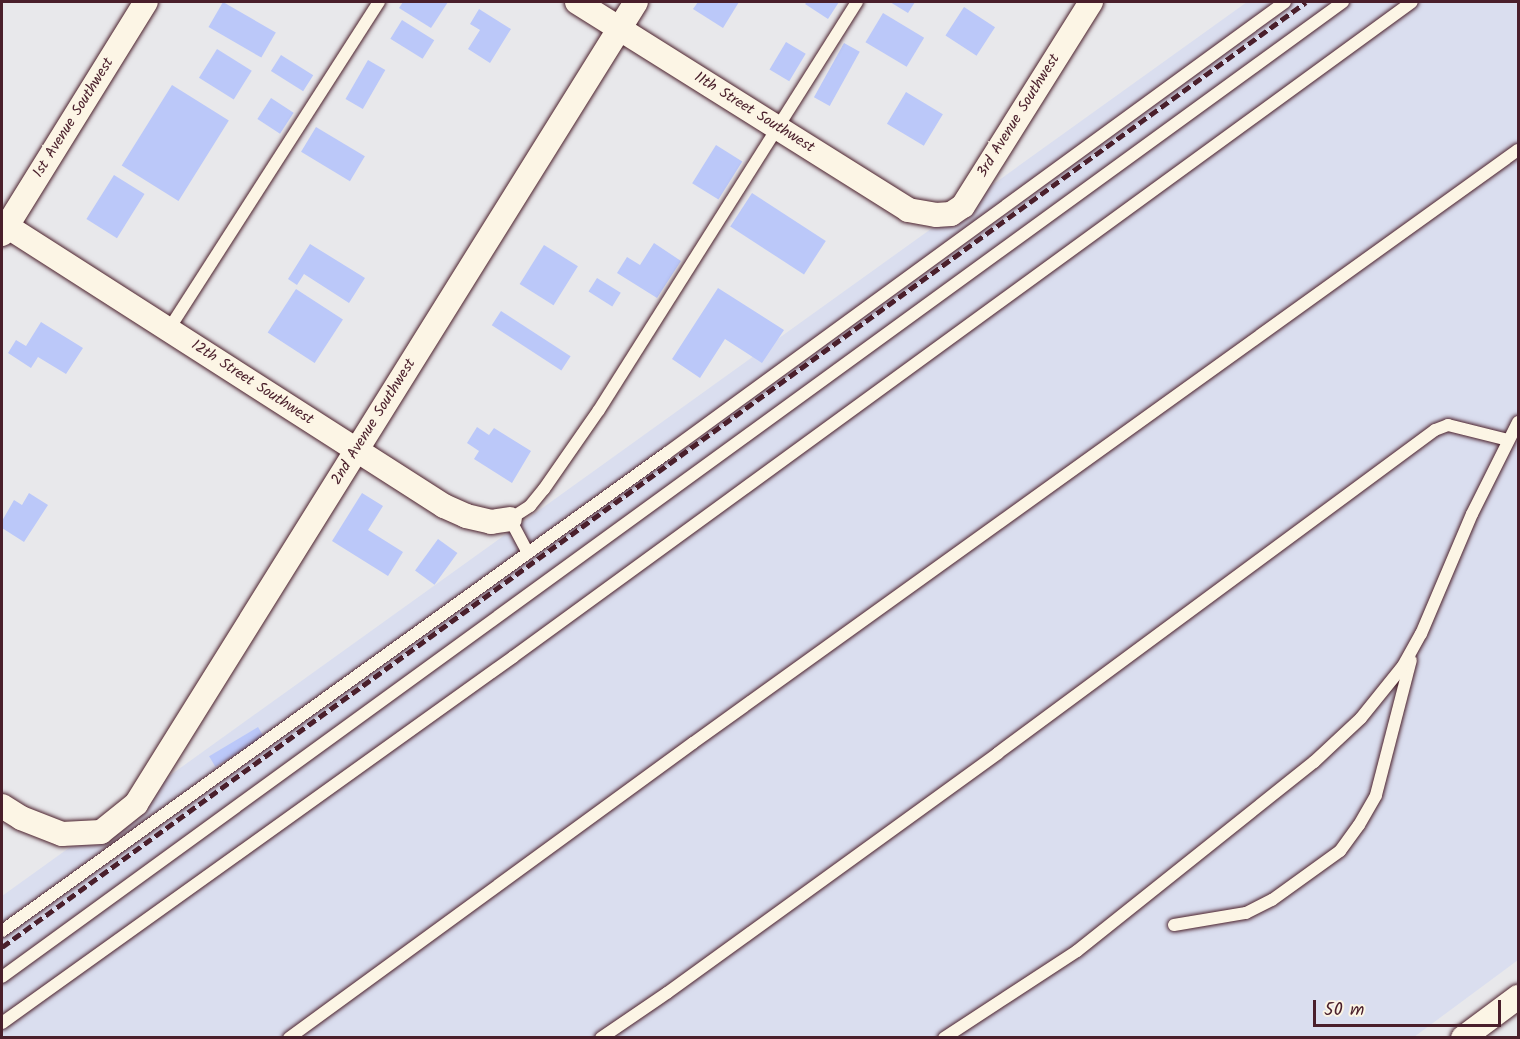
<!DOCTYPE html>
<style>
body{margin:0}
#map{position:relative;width:1520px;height:1039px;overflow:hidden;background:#e8e8eb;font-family:Kalam,sans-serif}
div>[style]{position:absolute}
.built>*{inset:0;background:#dadeef}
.building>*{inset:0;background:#bbc8f9;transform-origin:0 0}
.roads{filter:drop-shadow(0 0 2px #4a1f2b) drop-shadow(0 0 2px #4a1f2b)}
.lane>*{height:12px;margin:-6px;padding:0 6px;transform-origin:6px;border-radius:6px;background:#fcf5e5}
.street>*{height:24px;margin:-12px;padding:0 12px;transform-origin:12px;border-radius:12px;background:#fcf5e5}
.rail>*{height:4.5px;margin-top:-2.25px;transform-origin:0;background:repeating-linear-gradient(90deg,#4a1f2b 0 9px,transparent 0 13.5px)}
span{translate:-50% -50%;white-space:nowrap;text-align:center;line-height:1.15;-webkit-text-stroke:4.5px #fcf5e5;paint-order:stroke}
.street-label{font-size:15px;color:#4a1f2b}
.frame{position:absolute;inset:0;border:3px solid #4a1f2b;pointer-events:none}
.scale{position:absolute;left:1313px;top:1000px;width:188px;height:27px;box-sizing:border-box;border:3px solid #4a1f2b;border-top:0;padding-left:8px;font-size:18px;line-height:21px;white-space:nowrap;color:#4a1f2b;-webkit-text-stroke:4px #fcf5e5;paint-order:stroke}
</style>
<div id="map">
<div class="built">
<div style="clip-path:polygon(1247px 2px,1518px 2px,1518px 960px,1414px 1037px,2px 1037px,2px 896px)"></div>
</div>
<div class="building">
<div style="left:223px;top:2px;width:61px;height:29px;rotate:30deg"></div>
<div style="clip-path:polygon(403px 2px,448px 2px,431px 28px,399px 8px)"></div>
<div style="clip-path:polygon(698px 2px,739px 2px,723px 28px,693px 9px)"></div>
<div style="clip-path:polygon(807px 2px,839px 2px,828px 19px,805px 4px)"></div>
<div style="clip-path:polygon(890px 2px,915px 2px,908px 13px)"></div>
<div style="left:964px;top:7px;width:37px;height:34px;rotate:33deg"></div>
<div style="clip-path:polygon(479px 9px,511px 29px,490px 63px,468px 49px,480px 30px,470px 24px)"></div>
<div style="left:883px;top:13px;width:48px;height:34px;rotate:31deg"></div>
<div style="left:402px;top:20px;width:38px;height:22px;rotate:32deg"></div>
<div style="left:786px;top:42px;width:23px;height:32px;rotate:31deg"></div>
<div style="left:844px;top:43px;width:18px;height:62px;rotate:29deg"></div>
<div style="left:217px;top:49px;width:41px;height:34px;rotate:32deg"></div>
<div style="left:281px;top:55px;width:38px;height:19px;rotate:32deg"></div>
<div style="left:368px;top:60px;width:20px;height:45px;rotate:30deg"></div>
<div style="left:172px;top:85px;width:67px;height:95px;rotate:32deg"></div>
<div style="left:906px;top:92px;width:43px;height:37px;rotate:31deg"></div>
<div style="left:271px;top:98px;width:27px;height:25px;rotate:33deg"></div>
<div style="left:316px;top:127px;width:57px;height:29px;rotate:31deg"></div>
<div style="left:716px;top:145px;width:31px;height:45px;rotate:32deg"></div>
<div style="left:114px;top:175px;width:36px;height:52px;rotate:32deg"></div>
<div style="left:752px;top:193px;width:88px;height:40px;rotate:33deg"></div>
<div style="clip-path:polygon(654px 243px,681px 261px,657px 298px,617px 273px,627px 257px,640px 265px)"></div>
<div style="clip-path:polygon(310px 244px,365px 278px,349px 303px,304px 274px,297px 285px,288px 279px)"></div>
<div style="left:544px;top:245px;width:40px;height:46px;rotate:32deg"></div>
<div style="left:597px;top:278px;width:28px;height:16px;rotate:32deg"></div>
<div style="clip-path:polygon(718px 288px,784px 330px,762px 363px,725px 339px,700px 378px,672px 359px)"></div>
<div style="left:296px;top:289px;width:56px;height:52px;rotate:33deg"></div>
<div style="left:501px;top:311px;width:83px;height:17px;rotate:33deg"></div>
<div style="clip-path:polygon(41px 322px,83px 348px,66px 374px,38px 357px,31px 368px,8px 353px,16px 340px,26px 346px)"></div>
<div style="clip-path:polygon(477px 427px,489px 435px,494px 428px,531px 451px,512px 483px,474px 459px,479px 451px,467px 443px)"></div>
<div style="clip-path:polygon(29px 493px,48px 505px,24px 542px,2px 528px,2px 521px,14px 500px,22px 505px)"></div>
<div style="clip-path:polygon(362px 493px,383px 506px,368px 530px,403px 552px,388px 576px,332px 541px)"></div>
<div style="left:438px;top:539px;width:24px;height:39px;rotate:36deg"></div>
<div style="left:258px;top:727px;width:12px;height:57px;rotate:59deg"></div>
</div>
<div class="roads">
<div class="lane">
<div style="left:169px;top:329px;width:389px;rotate:-57.3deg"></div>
<div style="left:528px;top:553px;width:38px;rotate:-118deg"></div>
<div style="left:510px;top:519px;width:24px;rotate:-33deg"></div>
<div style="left:530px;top:506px;width:22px;rotate:-51deg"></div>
<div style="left:544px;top:489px;width:96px;rotate:-55.2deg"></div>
<div style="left:599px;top:410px;width:483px;rotate:-57.7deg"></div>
<div style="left:1174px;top:925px;width:73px;rotate:-9.5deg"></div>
<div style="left:1246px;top:913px;width:29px;rotate:-27deg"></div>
<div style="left:1272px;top:900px;width:84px;rotate:-35.8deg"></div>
<div style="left:1340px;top:851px;width:32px;rotate:-54deg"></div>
<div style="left:1359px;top:825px;width:34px;rotate:-60deg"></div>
<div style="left:1376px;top:795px;width:139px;rotate:-75.5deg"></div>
<div style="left:2px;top:931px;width:819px;rotate:-35.71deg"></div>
<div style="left:667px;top:453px;width:765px;rotate:-36.12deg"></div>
<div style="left:2px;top:977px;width:1658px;rotate:-36.02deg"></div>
<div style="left:2px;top:1023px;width:629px;rotate:-35.61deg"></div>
<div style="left:513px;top:657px;width:1112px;rotate:-36.08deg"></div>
<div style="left:289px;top:1038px;width:500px;rotate:-36.14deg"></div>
<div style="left:693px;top:743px;width:1016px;rotate:-35.71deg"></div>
<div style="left:601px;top:1038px;width:80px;rotate:-34.3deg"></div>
<div style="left:667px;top:993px;width:409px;rotate:-35.9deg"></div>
<div style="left:998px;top:753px;width:543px;rotate:-36.47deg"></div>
<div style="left:1435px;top:430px;width:14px;rotate:-21deg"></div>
<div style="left:1448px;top:425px;width:62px;rotate:14deg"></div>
<div style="left:944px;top:1038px;width:159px;rotate:-33.2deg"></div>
<div style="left:1077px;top:951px;width:303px;rotate:-38.6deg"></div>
<div style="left:1314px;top:762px;width:64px;rotate:-43.1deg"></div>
<div style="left:1361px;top:718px;width:67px;rotate:-51.1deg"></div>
<div style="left:1403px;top:666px;width:37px;rotate:-61deg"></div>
<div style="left:1421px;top:634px;width:130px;rotate:-67deg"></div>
<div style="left:1472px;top:514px;width:103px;rotate:-63.4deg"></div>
</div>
<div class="street">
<div style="left:577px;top:2px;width:391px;rotate:32.1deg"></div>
<div style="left:908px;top:210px;width:28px;rotate:10deg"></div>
<div style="left:936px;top:215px;width:15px;rotate:-4deg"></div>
<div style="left:951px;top:214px;width:14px;rotate:-34deg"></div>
<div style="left:963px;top:206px;width:241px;rotate:-57.9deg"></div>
<div style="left:2px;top:223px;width:525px;rotate:32.63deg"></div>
<div style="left:444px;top:506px;width:24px;rotate:24deg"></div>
<div style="left:466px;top:516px;width:26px;rotate:13deg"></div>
<div style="left:491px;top:522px;width:19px;rotate:-9deg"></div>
<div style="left:2px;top:234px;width:273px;rotate:-58.2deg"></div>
<div style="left:2px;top:806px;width:22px;rotate:32deg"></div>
<div style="left:21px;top:818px;width:44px;rotate:21.3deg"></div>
<div style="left:62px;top:834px;width:39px;rotate:-3deg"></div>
<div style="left:101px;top:832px;width:45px;rotate:-38.7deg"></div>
<div style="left:136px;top:804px;width:945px;rotate:-58.06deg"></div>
<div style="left:1463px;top:1038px;width:69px;rotate:-36.7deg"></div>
</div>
</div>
<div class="rail">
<div style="left:2px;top:947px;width:1610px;rotate:-35.93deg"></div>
</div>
<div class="street-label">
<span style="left:754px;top:113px;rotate:32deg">11th Street Southwest</span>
<span style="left:1019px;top:116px;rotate:-58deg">3rd Avenue Southwest</span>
<span style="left:74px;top:118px;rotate:-58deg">1st Avenue Southwest</span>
<span style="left:252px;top:383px;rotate:33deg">12th Street Southwest</span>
<span style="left:374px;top:422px;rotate:-58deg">2nd Avenue Southwest</span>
</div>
<div class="frame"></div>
<div class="scale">50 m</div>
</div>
